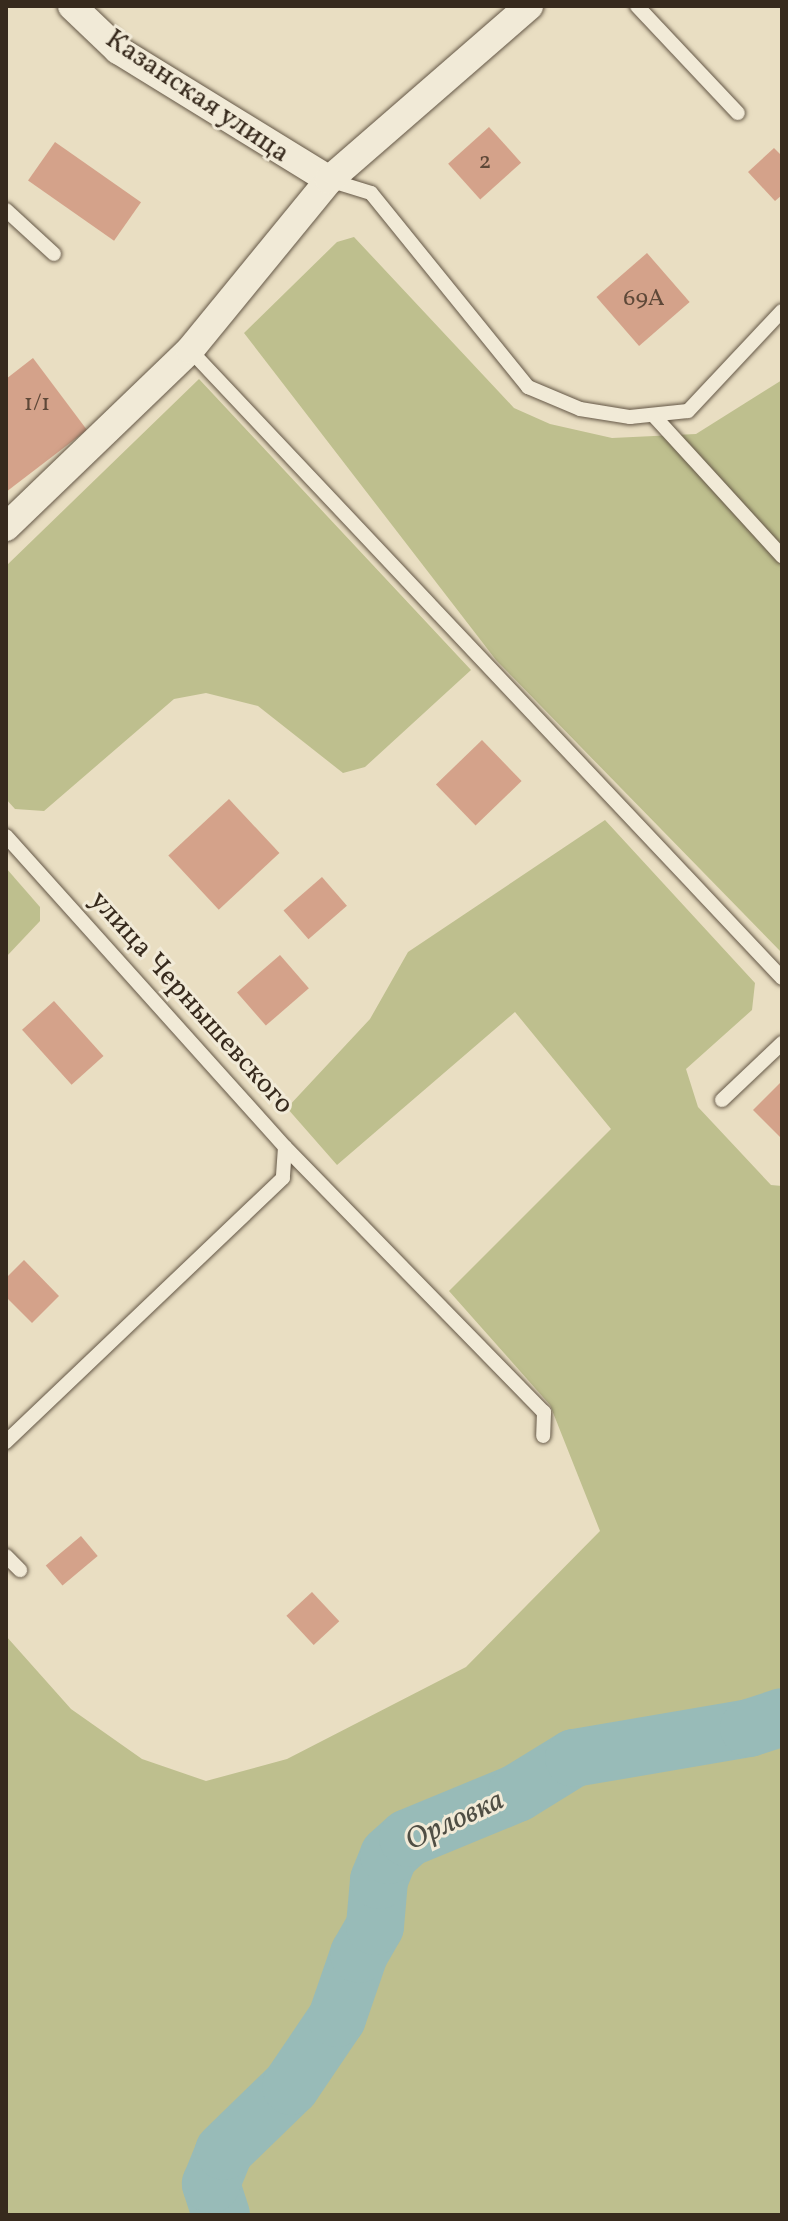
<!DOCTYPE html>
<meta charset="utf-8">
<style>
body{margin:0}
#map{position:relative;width:788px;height:2221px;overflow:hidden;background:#e9dec2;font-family:Vollkorn,serif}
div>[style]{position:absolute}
.green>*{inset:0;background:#bebf8e}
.river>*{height:58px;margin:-29px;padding:0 29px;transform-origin:29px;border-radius:29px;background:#98bbb8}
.building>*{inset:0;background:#d4a28a;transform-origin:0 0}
.roads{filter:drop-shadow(0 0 2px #645746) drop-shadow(0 0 2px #645746)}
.lane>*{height:14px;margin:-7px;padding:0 7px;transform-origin:7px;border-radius:7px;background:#f1ead7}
.street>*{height:28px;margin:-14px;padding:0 14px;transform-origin:14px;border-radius:14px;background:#f1ead7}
span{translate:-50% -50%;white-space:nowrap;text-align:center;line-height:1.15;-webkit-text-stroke:6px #f1ead7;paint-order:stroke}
.number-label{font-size:24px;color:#5e4838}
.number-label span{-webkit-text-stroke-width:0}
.street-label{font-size:28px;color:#372a1d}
.water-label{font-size:30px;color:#4f4e44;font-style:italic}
.frame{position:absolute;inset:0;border:8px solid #372a1d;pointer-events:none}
</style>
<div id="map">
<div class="green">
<div style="clip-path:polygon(354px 237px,514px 408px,550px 424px,612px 438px,696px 434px,782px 380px,782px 953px,496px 660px,244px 333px,337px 242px)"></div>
<div style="clip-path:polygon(199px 379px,471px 670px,365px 767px,343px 773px,258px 706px,206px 693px,174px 699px,44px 811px,15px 809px,6px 799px,6px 566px)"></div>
<div style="clip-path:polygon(605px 820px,755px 983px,752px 1010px,686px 1069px,698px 1107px,771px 1185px,782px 1186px,782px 2215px,6px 2215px,6px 1636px,71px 1709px,142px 1759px,206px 1781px,287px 1759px,466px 1667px,600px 1531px,550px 1405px,449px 1291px,611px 1129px,515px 1012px,337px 1165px,287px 1108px,370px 1019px,408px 952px)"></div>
<div style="clip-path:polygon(6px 868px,40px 907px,40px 921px,6px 957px)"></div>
</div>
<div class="river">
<div style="left:221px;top:2215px;width:33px;rotate:-108deg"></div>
<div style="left:211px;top:2184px;width:35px;rotate:-68deg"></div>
<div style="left:224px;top:2151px;width:93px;rotate:-44.1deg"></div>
<div style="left:291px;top:2086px;width:82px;rotate:-55.9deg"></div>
<div style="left:337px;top:2018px;width:68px;rotate:-71deg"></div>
<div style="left:359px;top:1954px;width:32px;rotate:-60deg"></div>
<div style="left:375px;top:1926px;width:46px;rotate:-85deg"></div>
<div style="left:379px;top:1880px;width:27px;rotate:-68deg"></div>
<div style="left:389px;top:1855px;width:25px;rotate:-42deg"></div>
<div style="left:408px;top:1838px;width:118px;rotate:-22.4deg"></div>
<div style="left:517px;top:1793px;width:67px;rotate:-31.6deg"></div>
<div style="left:574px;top:1758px;width:178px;rotate:-9.7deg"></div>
<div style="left:749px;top:1728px;width:35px;rotate:-18deg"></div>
</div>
<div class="building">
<div style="left:489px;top:127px;width:48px;height:55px;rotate:48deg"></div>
<div style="left:55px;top:142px;width:105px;height:47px;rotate:35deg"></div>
<div style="clip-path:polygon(774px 148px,782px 156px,782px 195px,775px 201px,748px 172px)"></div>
<div style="left:647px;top:253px;width:65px;height:67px;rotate:49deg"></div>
<div style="clip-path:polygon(33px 358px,87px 430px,6px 492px,6px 379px)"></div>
<div style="left:482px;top:740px;width:57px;height:64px;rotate:46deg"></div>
<div style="left:229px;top:799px;width:74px;height:83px;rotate:47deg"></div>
<div style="left:322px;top:877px;width:38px;height:51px;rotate:49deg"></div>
<div style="left:280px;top:955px;width:44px;height:57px;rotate:49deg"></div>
<div style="left:54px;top:1001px;width:74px;height:43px;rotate:48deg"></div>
<div style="clip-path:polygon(782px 1081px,782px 1139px,753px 1110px)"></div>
<div style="clip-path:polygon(24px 1260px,59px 1296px,32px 1323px,6px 1297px,6px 1278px)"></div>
<div style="left:81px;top:1536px;width:26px;height:46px;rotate:50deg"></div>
<div style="left:312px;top:1592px;width:40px;height:35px;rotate:47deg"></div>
</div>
<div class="roads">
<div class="lane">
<div style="left:637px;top:6px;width:147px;rotate:46.7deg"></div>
<div style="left:329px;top:180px;width:44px;rotate:17.2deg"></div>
<div style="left:371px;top:193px;width:250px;rotate:51deg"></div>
<div style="left:528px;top:387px;width:56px;rotate:22.9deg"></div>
<div style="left:580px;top:409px;width:51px;rotate:9.1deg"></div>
<div style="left:630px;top:417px;width:58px;rotate:-5.9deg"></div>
<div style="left:688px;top:411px;width:137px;rotate:-46.8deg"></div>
<div style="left:6px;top:210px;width:65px;rotate:42.5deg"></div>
<div style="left:190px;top:350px;width:863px;rotate:46.69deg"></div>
<div style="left:654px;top:416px;width:190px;rotate:47.6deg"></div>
<div style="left:6px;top:836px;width:418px;rotate:48.1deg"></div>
<div style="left:285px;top:1147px;width:31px;rotate:94deg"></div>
<div style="left:283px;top:1178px;width:383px;rotate:136.4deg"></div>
<div style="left:722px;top:1100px;width:83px;rotate:-43.5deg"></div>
<div style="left:285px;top:1147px;width:371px;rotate:45.7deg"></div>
<div style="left:544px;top:1412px;width:24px;rotate:92deg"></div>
<div style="left:6px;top:1556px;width:20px;rotate:45deg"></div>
</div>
<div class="street">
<div style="left:72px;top:6px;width:64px;rotate:43.7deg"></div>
<div style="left:118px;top:50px;width:248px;rotate:31.6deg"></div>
<div style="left:6px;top:527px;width:255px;rotate:-43.9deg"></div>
<div style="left:190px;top:350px;width:220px;rotate:-50.7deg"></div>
<div style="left:329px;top:180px;width:265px;rotate:-41deg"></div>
</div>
</div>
<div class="number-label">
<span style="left:485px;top:163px">2</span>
<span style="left:644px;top:300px">69А</span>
<span style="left:37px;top:405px">1/1</span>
</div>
<div class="street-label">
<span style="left:197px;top:97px;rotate:34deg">Казанская улица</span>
<span style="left:191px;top:1003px;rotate:48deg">улица Чернышевского</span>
</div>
<div class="water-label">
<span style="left:455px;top:1821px;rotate:-25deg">Орловка</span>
</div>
<div class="frame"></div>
</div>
